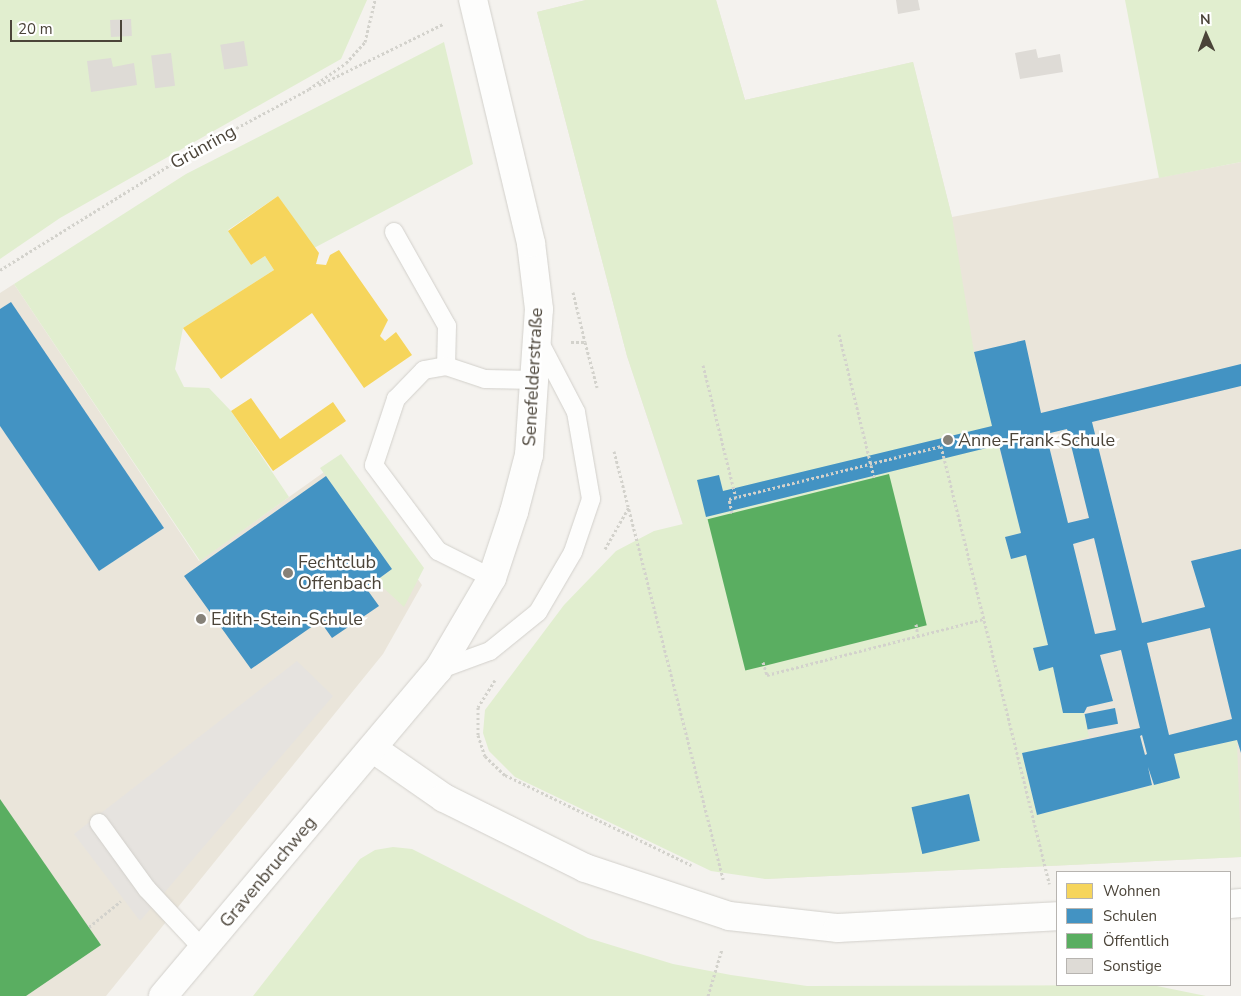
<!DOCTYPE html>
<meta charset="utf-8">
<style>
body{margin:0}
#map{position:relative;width:1241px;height:996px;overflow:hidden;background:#f4f2ee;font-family:"Nunito Sans",sans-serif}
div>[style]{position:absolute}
.education>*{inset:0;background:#eae5da}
.green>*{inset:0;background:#e1eecf}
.parking>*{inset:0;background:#e6e3df}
.homes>*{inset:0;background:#f6d55c}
.schools>*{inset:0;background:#4393c3;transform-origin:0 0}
.public>*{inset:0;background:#5aae61;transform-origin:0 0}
.building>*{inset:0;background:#dedbd6;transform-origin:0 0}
.path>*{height:3px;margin-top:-1.5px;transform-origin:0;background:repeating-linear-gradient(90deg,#d3d2cc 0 2.5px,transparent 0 5px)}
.roads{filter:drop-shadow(0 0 1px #d2d0cb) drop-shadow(0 0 1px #d2d0cb)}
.service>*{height:18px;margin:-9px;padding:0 9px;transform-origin:9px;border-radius:9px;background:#fdfdfc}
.minor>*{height:28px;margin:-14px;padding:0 14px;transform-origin:14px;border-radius:14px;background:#fdfdfc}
.dots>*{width:14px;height:14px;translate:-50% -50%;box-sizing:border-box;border:2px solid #fff;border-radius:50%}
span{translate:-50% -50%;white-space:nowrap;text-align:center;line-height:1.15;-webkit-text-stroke:5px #fff;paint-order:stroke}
.street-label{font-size:18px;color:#4b4439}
.poi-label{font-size:18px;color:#4b4439}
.left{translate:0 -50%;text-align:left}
.legend{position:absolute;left:1056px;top:871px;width:175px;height:115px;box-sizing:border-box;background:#fff;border:1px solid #b7b4b0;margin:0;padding:6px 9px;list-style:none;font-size:15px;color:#4b4439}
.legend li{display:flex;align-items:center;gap:10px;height:25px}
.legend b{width:25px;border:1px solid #b7b4b0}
.north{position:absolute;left:1181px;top:10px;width:50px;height:50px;-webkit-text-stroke:4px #fff;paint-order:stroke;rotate:358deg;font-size:14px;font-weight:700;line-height:20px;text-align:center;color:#4b4439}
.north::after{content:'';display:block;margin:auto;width:18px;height:22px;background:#4b4439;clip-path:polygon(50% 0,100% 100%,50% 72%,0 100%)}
.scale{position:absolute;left:10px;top:20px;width:112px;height:22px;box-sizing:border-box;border:2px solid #4b4439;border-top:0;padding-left:6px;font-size:15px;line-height:18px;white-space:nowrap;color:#4b4439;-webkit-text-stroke:4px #fff;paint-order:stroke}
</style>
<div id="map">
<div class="education">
<div style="clip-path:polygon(586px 0,716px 0,745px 100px,913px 62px,952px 217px,1241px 162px,1241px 857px,765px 879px,683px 525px,627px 356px,537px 12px)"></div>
<div style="clip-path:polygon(14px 284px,199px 561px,334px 465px,422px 585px,383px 654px,106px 996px,0 996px,0 293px)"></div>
</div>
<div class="green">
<div style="clip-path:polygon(0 0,367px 0,341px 59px,60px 218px,0 259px)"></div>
<div style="clip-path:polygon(586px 0,716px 0,745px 100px,913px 62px,952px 217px,974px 352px,1021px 533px,1005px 537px,1011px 559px,1026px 555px,1048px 645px,1033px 649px,1039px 670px,1053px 667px,1063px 713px,1084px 713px,1089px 737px,1022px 754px,1037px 815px,1180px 778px,1174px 754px,1237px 740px,1241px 857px,765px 879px,711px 871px,515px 777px,489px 751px,483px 733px,485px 710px,564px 605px,616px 551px,654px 531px,683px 524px,627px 356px,537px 12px)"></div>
<div style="clip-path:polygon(1125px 0,1241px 0,1241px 162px,1159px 178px)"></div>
<div style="clip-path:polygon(444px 42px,473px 164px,314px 248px,278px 196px,228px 230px,251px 265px,265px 256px,274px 270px,183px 328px,175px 369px,184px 387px,209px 388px,231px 411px,289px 497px,200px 561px,14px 284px,186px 174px)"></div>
<div style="clip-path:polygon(341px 454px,424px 568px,404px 607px,376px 581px,392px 569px,320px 468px)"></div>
<div style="clip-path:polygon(393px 847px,412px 849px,588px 938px,673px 964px,731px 975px,807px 986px,1152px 985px,1206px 996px,253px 996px,360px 859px,375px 850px)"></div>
</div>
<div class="parking">
<div style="clip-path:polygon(297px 661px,333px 696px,140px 921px,74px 834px)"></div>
</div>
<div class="homes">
<div style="clip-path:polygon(278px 196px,319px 253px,316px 264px,326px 265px,330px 255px,339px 250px,388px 320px,380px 336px,385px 341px,396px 332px,412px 355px,364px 388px,312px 313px,221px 379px,183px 328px,274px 270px,265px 256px,251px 265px,228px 231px)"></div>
<div style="clip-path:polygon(251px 398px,280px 439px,333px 402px,346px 421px,273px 471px,231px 411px)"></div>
</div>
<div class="schools">
<div style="clip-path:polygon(11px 302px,164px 528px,99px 571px,0 426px,0 309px)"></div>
<div style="clip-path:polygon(evenodd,1025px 340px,1041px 413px,1241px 364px,1241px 386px,1092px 422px,1142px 623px,1205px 607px,1191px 561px,1241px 549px,1241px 753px,1237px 740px,1174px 754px,1180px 778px,1154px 785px,1148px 767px,1152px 785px,1037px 815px,1022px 753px,1140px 728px,1121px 650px,1100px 655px,1113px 701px,1087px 707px,1084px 713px,1063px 713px,1053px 667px,1039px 671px,1033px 648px,1048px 645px,1026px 555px,1011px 559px,1005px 537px,1021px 533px,999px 445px,706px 517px,697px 480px,719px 475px,723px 491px,992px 426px,974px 352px,1025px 340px,1067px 429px,1089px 518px,1068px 523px,1046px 434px,1067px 429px,1025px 340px,1094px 538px,1116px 630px,1095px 634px,1073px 544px,1094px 538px,1025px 340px,1210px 628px,1232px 719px,1169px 735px,1147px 643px,1210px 628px,1025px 340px,1142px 735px,1147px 754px,1145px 755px,1140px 736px,1142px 735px)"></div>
<div style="clip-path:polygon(326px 476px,392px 569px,366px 588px,379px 606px,332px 638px,320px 621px,251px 669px,184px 576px)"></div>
<div style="left:1115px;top:708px;width:16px;height:31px;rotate:79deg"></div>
<div style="left:969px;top:794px;width:48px;height:59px;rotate:77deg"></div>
</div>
<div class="public">
<div style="left:889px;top:474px;width:156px;height:187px;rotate:76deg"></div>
<div style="clip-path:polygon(0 799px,101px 945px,26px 996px,0 996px)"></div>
</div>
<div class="building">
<div style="clip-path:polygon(896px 0,918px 0,920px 10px,898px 14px)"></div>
<div style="left:131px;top:19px;width:17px;height:21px;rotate:87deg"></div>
<div style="left:244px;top:41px;width:25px;height:24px;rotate:81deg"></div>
<div style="clip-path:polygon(1036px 49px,1038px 58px,1060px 54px,1063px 72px,1020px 79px,1015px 53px)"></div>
<div style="left:171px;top:53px;width:33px;height:20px;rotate:83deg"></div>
<div style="clip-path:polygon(111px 58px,113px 67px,134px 63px,137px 85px,91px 92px,87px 61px)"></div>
</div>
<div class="path">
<div style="left:319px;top:85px;width:138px;rotate:-26.2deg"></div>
<div style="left:0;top:270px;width:221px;rotate:-31.7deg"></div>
<div style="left:188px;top:154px;width:137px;rotate:-28.2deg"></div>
<div style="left:309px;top:89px;width:45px;rotate:-35.1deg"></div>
<div style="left:346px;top:63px;width:28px;rotate:-48deg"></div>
<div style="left:365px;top:42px;width:43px;rotate:-76.6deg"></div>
<div style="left:573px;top:292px;width:51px;rotate:76.5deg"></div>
<div style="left:839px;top:334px;width:148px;rotate:76.3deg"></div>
<div style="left:571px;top:342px;width:14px"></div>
<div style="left:585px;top:342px;width:47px;rotate:75.1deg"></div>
<div style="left:703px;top:365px;width:137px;rotate:76.1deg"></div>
<div style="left:614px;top:451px;width:442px;rotate:75.7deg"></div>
<div style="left:732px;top:513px;width:14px;rotate:-102deg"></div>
<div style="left:729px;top:499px;width:219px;rotate:-14deg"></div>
<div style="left:941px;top:446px;width:451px;rotate:76.1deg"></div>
<div style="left:605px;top:549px;width:48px;rotate:-60.3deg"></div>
<div style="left:916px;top:624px;width:12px;rotate:81deg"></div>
<div style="left:763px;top:662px;width:14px;rotate:73deg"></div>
<div style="left:767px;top:675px;width:224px;rotate:-14.5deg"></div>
<div style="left:495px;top:680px;width:32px;rotate:122deg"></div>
<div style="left:478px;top:707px;width:28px;rotate:90deg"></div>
<div style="left:478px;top:735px;width:22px;rotate:72deg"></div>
<div style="left:485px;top:756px;width:28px;rotate:44deg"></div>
<div style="left:505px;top:775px;width:207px;rotate:25.8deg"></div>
<div style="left:89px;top:927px;width:41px;rotate:-39.1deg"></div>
<div style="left:708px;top:996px;width:49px;rotate:-73.4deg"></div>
</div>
<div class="roads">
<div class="service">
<div style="left:394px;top:232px;width:108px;rotate:60.6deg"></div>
<div style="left:447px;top:326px;width:40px;rotate:91.4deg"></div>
<div style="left:492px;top:578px;width:60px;rotate:-153.4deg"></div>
<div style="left:438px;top:551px;width:107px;rotate:-126.7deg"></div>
<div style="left:374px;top:465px;width:70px;rotate:-71.6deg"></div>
<div style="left:396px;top:399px;width:40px;rotate:-46deg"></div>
<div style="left:424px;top:370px;width:22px;rotate:-10deg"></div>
<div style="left:446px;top:366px;width:41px;rotate:18.4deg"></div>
<div style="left:485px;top:379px;width:51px;rotate:1.1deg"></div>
<div style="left:438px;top:670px;width:55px;rotate:-20.1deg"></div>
<div style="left:490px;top:651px;width:62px;rotate:-39.1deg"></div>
<div style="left:538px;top:612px;width:69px;rotate:-59.7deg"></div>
<div style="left:573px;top:552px;width:56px;rotate:-71.2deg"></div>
<div style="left:591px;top:499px;width:88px;rotate:-99.8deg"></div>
<div style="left:576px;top:412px;width:80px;rotate:-117.5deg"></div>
<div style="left:99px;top:823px;width:82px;rotate:54deg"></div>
<div style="left:147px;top:889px;width:82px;rotate:47deg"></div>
</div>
<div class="minor">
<div style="left:375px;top:750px;width:84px;rotate:34.8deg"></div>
<div style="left:444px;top:798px;width:157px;rotate:26.4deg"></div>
<div style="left:585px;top:868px;width:152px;rotate:18.4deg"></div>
<div style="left:729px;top:916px;width:110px;rotate:6.3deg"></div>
<div style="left:838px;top:928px;width:219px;rotate:-3.1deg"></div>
<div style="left:1230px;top:904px;width:11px;rotate:-5deg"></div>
<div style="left:163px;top:996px;width:426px;rotate:-49.9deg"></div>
<div style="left:438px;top:670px;width:107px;rotate:-59.6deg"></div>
<div style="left:492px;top:578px;width:70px;rotate:-71.6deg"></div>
<div style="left:514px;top:512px;width:59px;rotate:-75.3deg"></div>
<div style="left:529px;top:455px;width:146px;rotate:-86.1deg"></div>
<div style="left:539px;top:309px;width:66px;rotate:-96.9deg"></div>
<div style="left:531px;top:243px;width:250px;rotate:-103.4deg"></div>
</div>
</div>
<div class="dots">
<div style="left:948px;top:440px;background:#868178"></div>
<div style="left:288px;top:573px;background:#868178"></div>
<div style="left:201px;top:619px;background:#868178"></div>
</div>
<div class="street-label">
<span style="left:203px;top:147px;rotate:-29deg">Grünring</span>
<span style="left:533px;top:377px;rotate:-87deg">Senefelderstraße</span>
<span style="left:268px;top:872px;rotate:-50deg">Gravenbruchweg</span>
</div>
<div class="poi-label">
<span class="left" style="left:958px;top:440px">Anne-Frank-Schule</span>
<span class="left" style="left:298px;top:573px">Fechtclub<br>Offenbach</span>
<span class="left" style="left:211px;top:619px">Edith-Stein-Schule</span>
</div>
<ul class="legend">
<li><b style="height:14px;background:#f6d55c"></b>Wohnen</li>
<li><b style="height:14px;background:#4393c3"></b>Schulen</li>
<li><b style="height:14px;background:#5aae61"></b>Öffentlich</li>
<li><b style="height:14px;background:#dedbd6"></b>Sonstige</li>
</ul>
<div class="north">N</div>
<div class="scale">20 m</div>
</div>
